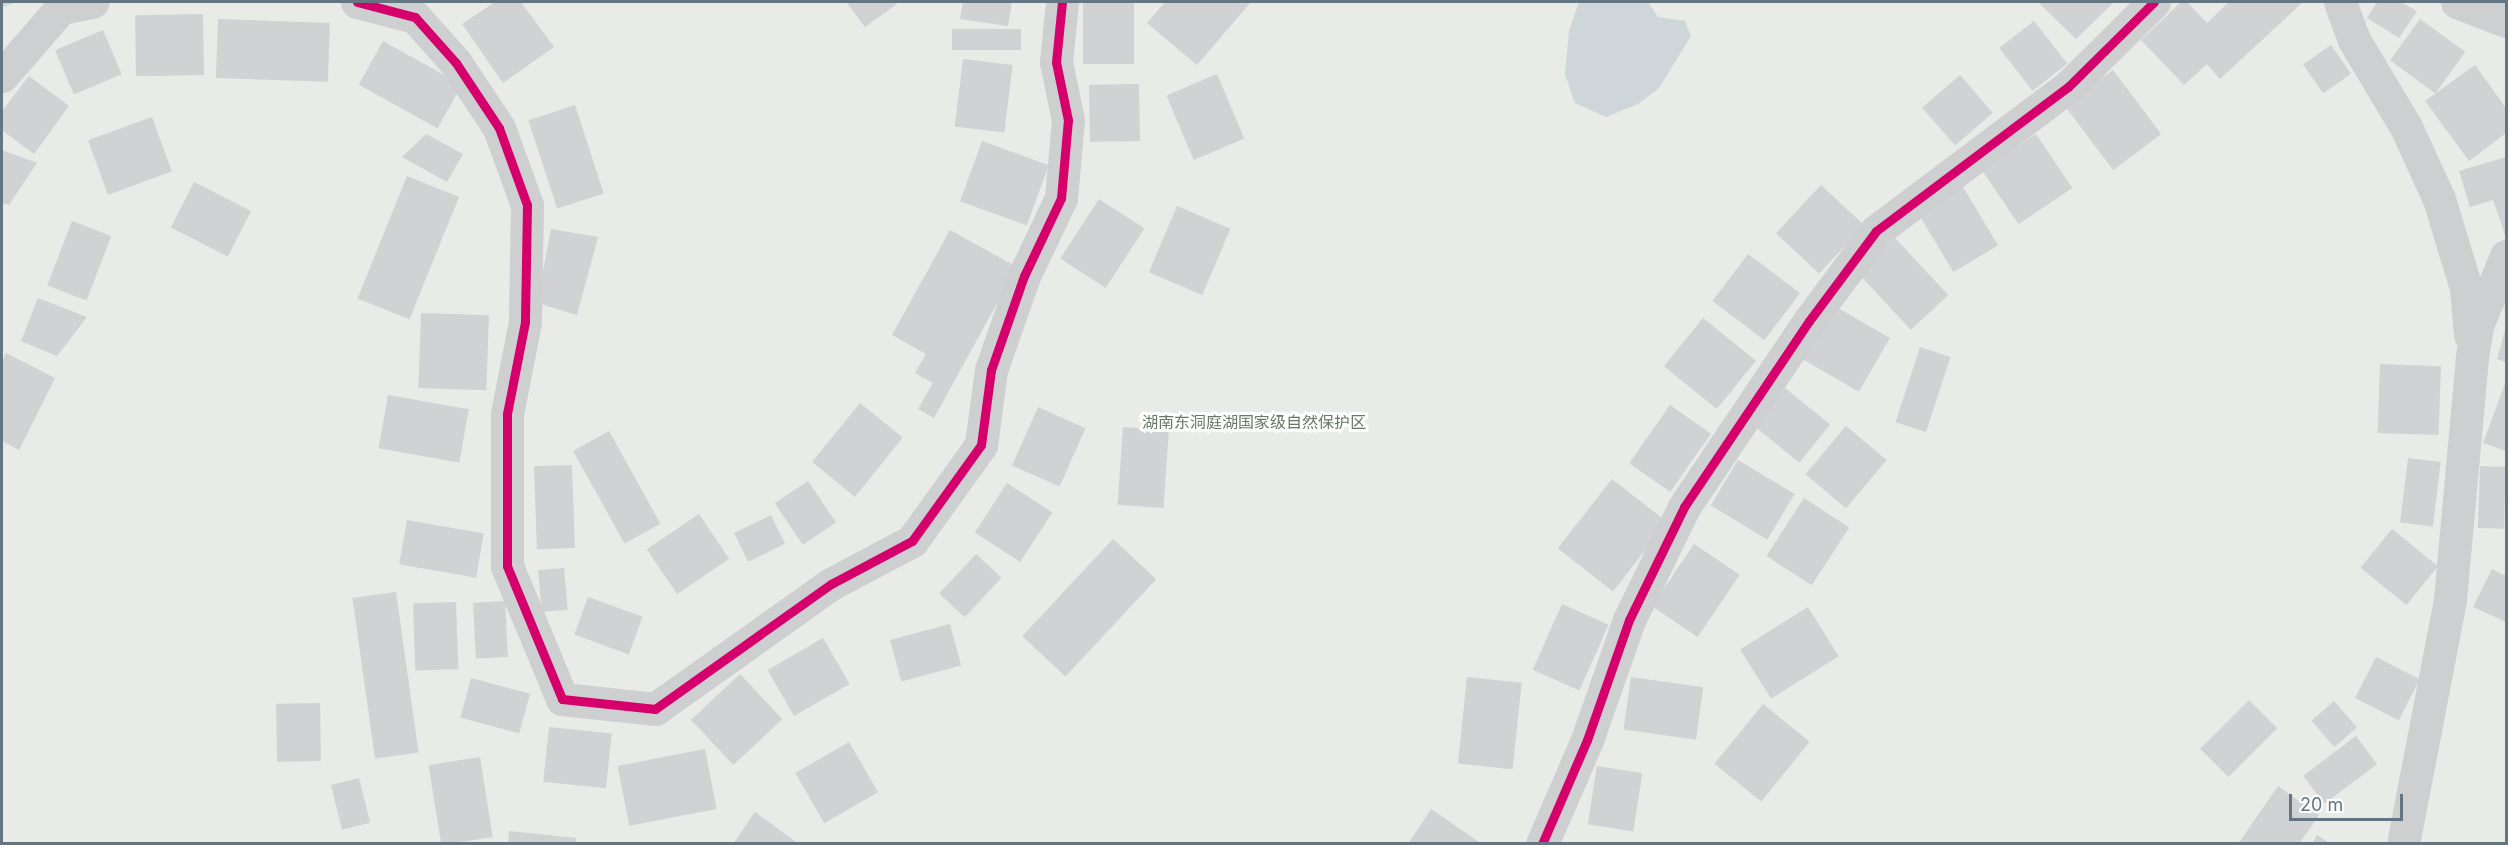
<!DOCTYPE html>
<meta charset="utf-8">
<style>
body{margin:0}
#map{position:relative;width:2508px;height:845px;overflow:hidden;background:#f9f9f9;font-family:Inter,"Noto Sans SC",sans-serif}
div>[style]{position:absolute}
.green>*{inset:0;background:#e8ebe6;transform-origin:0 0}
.water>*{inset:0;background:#ced6d9}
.building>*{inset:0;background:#d0d2d3;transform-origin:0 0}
.minor>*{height:33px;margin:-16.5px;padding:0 16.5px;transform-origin:16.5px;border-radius:16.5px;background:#cecfd0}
.cycleway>*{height:9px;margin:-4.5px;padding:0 4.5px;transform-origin:4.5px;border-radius:4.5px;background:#d6006c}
span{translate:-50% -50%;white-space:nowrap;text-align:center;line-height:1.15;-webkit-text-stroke:6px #fff;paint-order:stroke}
.park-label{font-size:16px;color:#687a64}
.frame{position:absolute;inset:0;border:3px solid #657683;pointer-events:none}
.scale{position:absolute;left:2289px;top:794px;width:114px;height:27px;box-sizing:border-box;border:3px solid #657683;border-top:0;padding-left:8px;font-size:18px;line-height:21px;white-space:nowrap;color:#657683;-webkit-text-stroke:4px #fff;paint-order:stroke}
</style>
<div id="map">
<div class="green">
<div style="left:2px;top:2px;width:2504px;height:842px"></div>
</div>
<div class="water">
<div style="clip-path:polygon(1579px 2px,1648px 2px,1658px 17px,1685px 21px,1691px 36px,1659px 88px,1638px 104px,1606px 117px,1575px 103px,1565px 74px,1569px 31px)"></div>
</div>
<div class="building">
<div style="clip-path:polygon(2px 2px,16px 2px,2px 7px)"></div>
<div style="clip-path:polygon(495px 2px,521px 2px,554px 47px,503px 83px,462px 24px)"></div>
<div style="clip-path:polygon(846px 2px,895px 2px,897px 4px,865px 27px)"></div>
<div style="clip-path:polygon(963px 2px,1012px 2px,1008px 26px,960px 19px)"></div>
<div style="left:1083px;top:2px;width:51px;height:62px"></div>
<div style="clip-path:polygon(1165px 2px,1251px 2px,1197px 65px,1147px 23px)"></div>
<div style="clip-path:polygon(2038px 2px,2114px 2px,2076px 39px)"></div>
<div style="clip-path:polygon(2181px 2px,2187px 2px,2207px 23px,2229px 2px,2303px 2px,2220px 79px,2207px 64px,2184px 85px,2141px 40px)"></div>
<div style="clip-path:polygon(2377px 2px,2401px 2px,2417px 11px,2399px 38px,2367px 18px)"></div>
<div style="left:203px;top:14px;width:61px;height:68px;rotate:89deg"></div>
<div style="left:218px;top:19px;width:112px;height:59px;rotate:2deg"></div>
<div style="left:2420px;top:19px;width:56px;height:51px;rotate:36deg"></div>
<div style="left:2034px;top:21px;width:54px;height:44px;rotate:52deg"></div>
<div style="left:952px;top:29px;width:69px;height:21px"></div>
<div style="left:103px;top:30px;width:48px;height:52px;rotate:67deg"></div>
<div style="left:383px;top:41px;width:90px;height:50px;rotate:29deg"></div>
<div style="left:2331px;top:45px;width:35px;height:34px;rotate:55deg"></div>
<div style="left:963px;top:59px;width:50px;height:68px;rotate:7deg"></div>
<div style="clip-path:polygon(2475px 65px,2506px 108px,2506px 133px,2469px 161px,2425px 101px)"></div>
<div style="left:2113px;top:70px;width:80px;height:60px;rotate:53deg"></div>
<div style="left:1217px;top:74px;width:70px;height:55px;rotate:67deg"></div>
<div style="left:1960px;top:75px;width:50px;height:50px;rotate:49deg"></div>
<div style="clip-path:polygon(29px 76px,69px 106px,34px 154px,2px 130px,2px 111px)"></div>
<div style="left:1139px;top:84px;width:57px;height:50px;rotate:89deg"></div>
<div style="left:575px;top:105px;width:93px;height:49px;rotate:72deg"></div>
<div style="left:152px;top:117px;width:58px;height:68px;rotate:70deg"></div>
<div style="clip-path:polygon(426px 134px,463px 154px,447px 182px,402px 157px)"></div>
<div style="left:2036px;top:134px;width:65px;height:65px;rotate:56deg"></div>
<div style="left:982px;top:141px;width:71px;height:64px;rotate:20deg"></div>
<div style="clip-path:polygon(2px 150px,37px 163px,9px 205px,2px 203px)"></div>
<div style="clip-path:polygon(2506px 157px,2506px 238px,2493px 200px,2470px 207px,2459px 171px)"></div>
<div style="left:407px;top:176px;width:56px;height:132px;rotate:22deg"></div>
<div style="left:194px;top:182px;width:64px;height:51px;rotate:27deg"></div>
<div style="left:1821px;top:185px;width:59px;height:66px;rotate:43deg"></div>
<div style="left:1963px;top:187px;width:68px;height:52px;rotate:59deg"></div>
<div style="left:1099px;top:199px;width:54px;height:71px;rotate:33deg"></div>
<div style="left:1177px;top:206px;width:58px;height:72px;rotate:23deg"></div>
<div style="left:72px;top:221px;width:42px;height:69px;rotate:21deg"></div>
<div style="clip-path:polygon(551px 229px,598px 237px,577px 315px,537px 303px)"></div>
<div style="clip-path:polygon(950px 230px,1017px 267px,934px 418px,918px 409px,933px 383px,915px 373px,926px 354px,892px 335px)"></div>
<div style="left:1895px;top:238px;width:78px;height:51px;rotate:47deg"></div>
<div style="left:1748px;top:254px;width:65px;height:59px;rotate:37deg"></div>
<div style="clip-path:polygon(38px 298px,87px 317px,57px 356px,21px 341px)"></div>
<div style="left:1831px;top:304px;width:68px;height:62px;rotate:30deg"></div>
<div style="left:421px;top:313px;width:68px;height:75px;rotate:2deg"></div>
<div style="left:1703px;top:318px;width:68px;height:62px;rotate:39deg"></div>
<div style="clip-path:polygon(2506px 327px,2506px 362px,2497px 359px)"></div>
<div style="left:1920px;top:347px;width:32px;height:79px;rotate:18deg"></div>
<div style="clip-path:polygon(6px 353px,55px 378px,19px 450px,2px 441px,2px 363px)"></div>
<div style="left:2380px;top:364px;width:61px;height:69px;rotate:2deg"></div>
<div style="clip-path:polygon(2506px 381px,2506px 451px,2483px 443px)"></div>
<div style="left:1785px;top:388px;width:58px;height:49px;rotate:39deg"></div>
<div style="left:388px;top:395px;width:82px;height:54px;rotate:10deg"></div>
<div style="left:860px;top:403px;width:55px;height:76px;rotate:39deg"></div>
<div style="left:1670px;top:405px;width:50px;height:71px;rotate:35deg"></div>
<div style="left:1038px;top:407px;width:52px;height:64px;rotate:24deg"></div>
<div style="left:1846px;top:426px;width:53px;height:63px;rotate:40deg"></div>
<div style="left:1123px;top:427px;width:46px;height:78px;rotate:4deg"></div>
<div style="left:609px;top:431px;width:106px;height:41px;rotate:61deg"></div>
<div style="left:2408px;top:458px;width:33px;height:65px;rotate:7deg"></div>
<div style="left:1738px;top:460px;width:66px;height:53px;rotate:31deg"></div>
<div style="left:572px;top:465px;width:83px;height:38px;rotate:88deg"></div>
<div style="left:2480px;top:466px;width:26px;height:62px;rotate:2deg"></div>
<div style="left:1612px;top:479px;width:70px;height:88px;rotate:38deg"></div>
<div style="left:808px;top:481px;width:50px;height:40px;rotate:56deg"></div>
<div style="left:1007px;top:483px;width:54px;height:59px;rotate:33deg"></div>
<div style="left:1804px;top:498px;width:54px;height:69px;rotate:33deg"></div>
<div style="left:699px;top:514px;width:54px;height:63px;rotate:56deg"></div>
<div style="left:771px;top:515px;width:32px;height:41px;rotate:64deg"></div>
<div style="left:407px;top:520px;width:78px;height:45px;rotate:10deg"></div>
<div style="left:2392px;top:529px;width:59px;height:50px;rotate:39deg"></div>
<div style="left:1113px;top:539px;width:59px;height:133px;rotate:43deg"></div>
<div style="left:1694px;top:544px;width:55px;height:75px;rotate:34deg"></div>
<div style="left:976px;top:554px;width:35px;height:54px;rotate:43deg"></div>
<div style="left:564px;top:568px;width:42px;height:26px;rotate:85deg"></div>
<div style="clip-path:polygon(2492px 569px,2506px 576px,2506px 622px,2473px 607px)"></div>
<div style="left:396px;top:592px;width:162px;height:44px;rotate:82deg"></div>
<div style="left:588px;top:597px;width:58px;height:40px;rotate:20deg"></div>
<div style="left:505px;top:601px;width:56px;height:32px;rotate:87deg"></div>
<div style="left:456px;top:602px;width:67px;height:43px;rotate:88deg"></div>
<div style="left:1562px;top:604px;width:51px;height:72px;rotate:24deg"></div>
<div style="left:1808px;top:607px;width:58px;height:80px;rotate:58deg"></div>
<div style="left:950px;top:624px;width:43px;height:62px;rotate:75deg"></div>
<div style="left:823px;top:638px;width:53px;height:64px;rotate:60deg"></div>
<div style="left:2376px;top:657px;width:49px;height:46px;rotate:27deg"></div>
<div style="left:740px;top:674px;width:62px;height:67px;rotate:47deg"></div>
<div style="left:1467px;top:677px;width:55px;height:87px;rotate:6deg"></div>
<div style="left:1631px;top:677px;width:73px;height:53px;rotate:8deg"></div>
<div style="left:471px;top:678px;width:61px;height:41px;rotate:15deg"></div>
<div style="left:2249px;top:700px;width:40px;height:69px;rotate:45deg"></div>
<div style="left:2334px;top:701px;width:35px;height:30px;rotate:49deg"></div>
<div style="left:320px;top:703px;width:58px;height:44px;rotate:89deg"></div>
<div style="left:1763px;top:704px;width:60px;height:77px;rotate:39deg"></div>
<div style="left:549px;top:727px;width:63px;height:55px;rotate:6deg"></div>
<div style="left:2356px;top:736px;width:35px;height:66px;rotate:53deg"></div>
<div style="left:849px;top:742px;width:58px;height:62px;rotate:60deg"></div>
<div style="left:705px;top:749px;width:61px;height:89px;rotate:79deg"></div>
<div style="left:480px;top:757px;width:81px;height:52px;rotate:81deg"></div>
<div style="left:1597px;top:766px;width:46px;height:59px;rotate:9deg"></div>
<div style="left:359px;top:778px;width:46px;height:29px;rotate:76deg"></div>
<div style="clip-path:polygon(2278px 786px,2319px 815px,2299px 844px,2238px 844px)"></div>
<div style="clip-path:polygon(1431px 809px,1482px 844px,1408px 844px)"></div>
<div style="clip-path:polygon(755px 812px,799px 844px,733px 844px)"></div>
<div style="clip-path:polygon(509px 831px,576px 838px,576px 844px,508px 844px)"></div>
<div style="clip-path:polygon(2317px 835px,2331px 844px,2312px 844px)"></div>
</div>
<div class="minor">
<div style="left:357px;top:2px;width:60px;rotate:14.5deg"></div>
<div style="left:415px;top:17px;width:62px;rotate:48.3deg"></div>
<div style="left:456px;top:63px;width:78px;rotate:56.5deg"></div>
<div style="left:499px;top:128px;width:82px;rotate:70deg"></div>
<div style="left:527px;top:205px;width:117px;rotate:91deg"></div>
<div style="left:525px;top:322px;width:94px;rotate:101.1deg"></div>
<div style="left:507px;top:414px;width:152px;rotate:90deg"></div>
<div style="left:507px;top:566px;width:144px;rotate:67.5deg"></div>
<div style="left:562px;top:699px;width:94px;rotate:6.1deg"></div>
<div style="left:655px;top:709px;width:216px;rotate:-35.4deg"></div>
<div style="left:831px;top:584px;width:92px;rotate:-28deg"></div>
<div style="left:912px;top:541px;width:118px;rotate:-54.3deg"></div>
<div style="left:981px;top:445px;width:76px;rotate:-82.4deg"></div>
<div style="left:991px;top:370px;width:100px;rotate:-70.7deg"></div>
<div style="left:1024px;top:276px;width:86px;rotate:-64.6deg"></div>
<div style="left:1061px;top:198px;width:78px;rotate:-84.9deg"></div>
<div style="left:1068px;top:120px;width:59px;rotate:-101.7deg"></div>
<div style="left:1056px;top:62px;width:60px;rotate:-84.3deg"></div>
<div style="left:2340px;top:2px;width:40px;rotate:69.8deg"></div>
<div style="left:2354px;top:40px;width:101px;rotate:59.1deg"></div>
<div style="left:2406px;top:127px;width:79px;rotate:65.4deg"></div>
<div style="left:2439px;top:199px;width:93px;rotate:73.1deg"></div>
<div style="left:2466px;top:288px;width:47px;rotate:85.1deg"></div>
<div style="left:2457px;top:2px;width:53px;rotate:21.2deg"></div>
<div style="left:2px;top:76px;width:90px;rotate:-49.1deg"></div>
<div style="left:61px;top:8px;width:32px;rotate:-11deg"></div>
<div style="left:1542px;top:844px;width:113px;rotate:-66.6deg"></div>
<div style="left:1587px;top:740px;width:127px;rotate:-70.7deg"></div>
<div style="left:1629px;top:620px;width:126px;rotate:-64deg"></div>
<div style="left:1684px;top:507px;width:224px;rotate:-56.1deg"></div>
<div style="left:1809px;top:321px;width:112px;rotate:-53.3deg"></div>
<div style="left:1876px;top:231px;width:240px;rotate:-36.9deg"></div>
<div style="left:2068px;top:87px;width:121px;rotate:-44.7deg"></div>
<div style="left:2403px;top:844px;width:249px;rotate:-79.1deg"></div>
<div style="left:2450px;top:599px;width:244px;rotate:-84.8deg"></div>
<div style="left:2472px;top:356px;width:34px;rotate:-80deg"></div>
<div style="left:2478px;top:323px;width:73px;rotate:-67.3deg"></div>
</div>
<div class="cycleway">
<div style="left:357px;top:2px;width:60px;rotate:14.5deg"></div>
<div style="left:415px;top:17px;width:62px;rotate:48.3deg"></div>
<div style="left:456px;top:63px;width:78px;rotate:56.5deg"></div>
<div style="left:499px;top:128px;width:82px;rotate:70deg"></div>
<div style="left:527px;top:205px;width:117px;rotate:91deg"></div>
<div style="left:525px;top:322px;width:94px;rotate:101.1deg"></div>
<div style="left:507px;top:414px;width:152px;rotate:90deg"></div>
<div style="left:507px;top:566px;width:144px;rotate:67.5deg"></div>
<div style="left:562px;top:699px;width:94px;rotate:6.1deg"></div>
<div style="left:655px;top:709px;width:216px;rotate:-35.4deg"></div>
<div style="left:831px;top:584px;width:92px;rotate:-28deg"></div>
<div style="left:912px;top:541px;width:118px;rotate:-54.3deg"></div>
<div style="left:981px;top:445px;width:76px;rotate:-82.4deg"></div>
<div style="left:991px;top:370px;width:100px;rotate:-70.7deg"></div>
<div style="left:1024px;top:276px;width:86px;rotate:-64.6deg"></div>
<div style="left:1061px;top:198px;width:78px;rotate:-84.9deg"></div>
<div style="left:1068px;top:120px;width:59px;rotate:-101.7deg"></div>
<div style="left:1056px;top:62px;width:60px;rotate:-84.3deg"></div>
<div style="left:1542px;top:844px;width:113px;rotate:-66.6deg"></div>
<div style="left:1587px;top:740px;width:127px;rotate:-70.7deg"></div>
<div style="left:1629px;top:620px;width:126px;rotate:-64deg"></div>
<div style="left:1684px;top:507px;width:224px;rotate:-56.1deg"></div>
<div style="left:1809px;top:321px;width:112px;rotate:-53.3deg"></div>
<div style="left:1876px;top:231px;width:240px;rotate:-36.9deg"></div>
<div style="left:2068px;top:87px;width:121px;rotate:-44.7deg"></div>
</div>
<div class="park-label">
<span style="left:1254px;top:422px">湖南东洞庭湖国家级自然保护区</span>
</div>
<div class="frame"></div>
<div class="scale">20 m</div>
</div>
